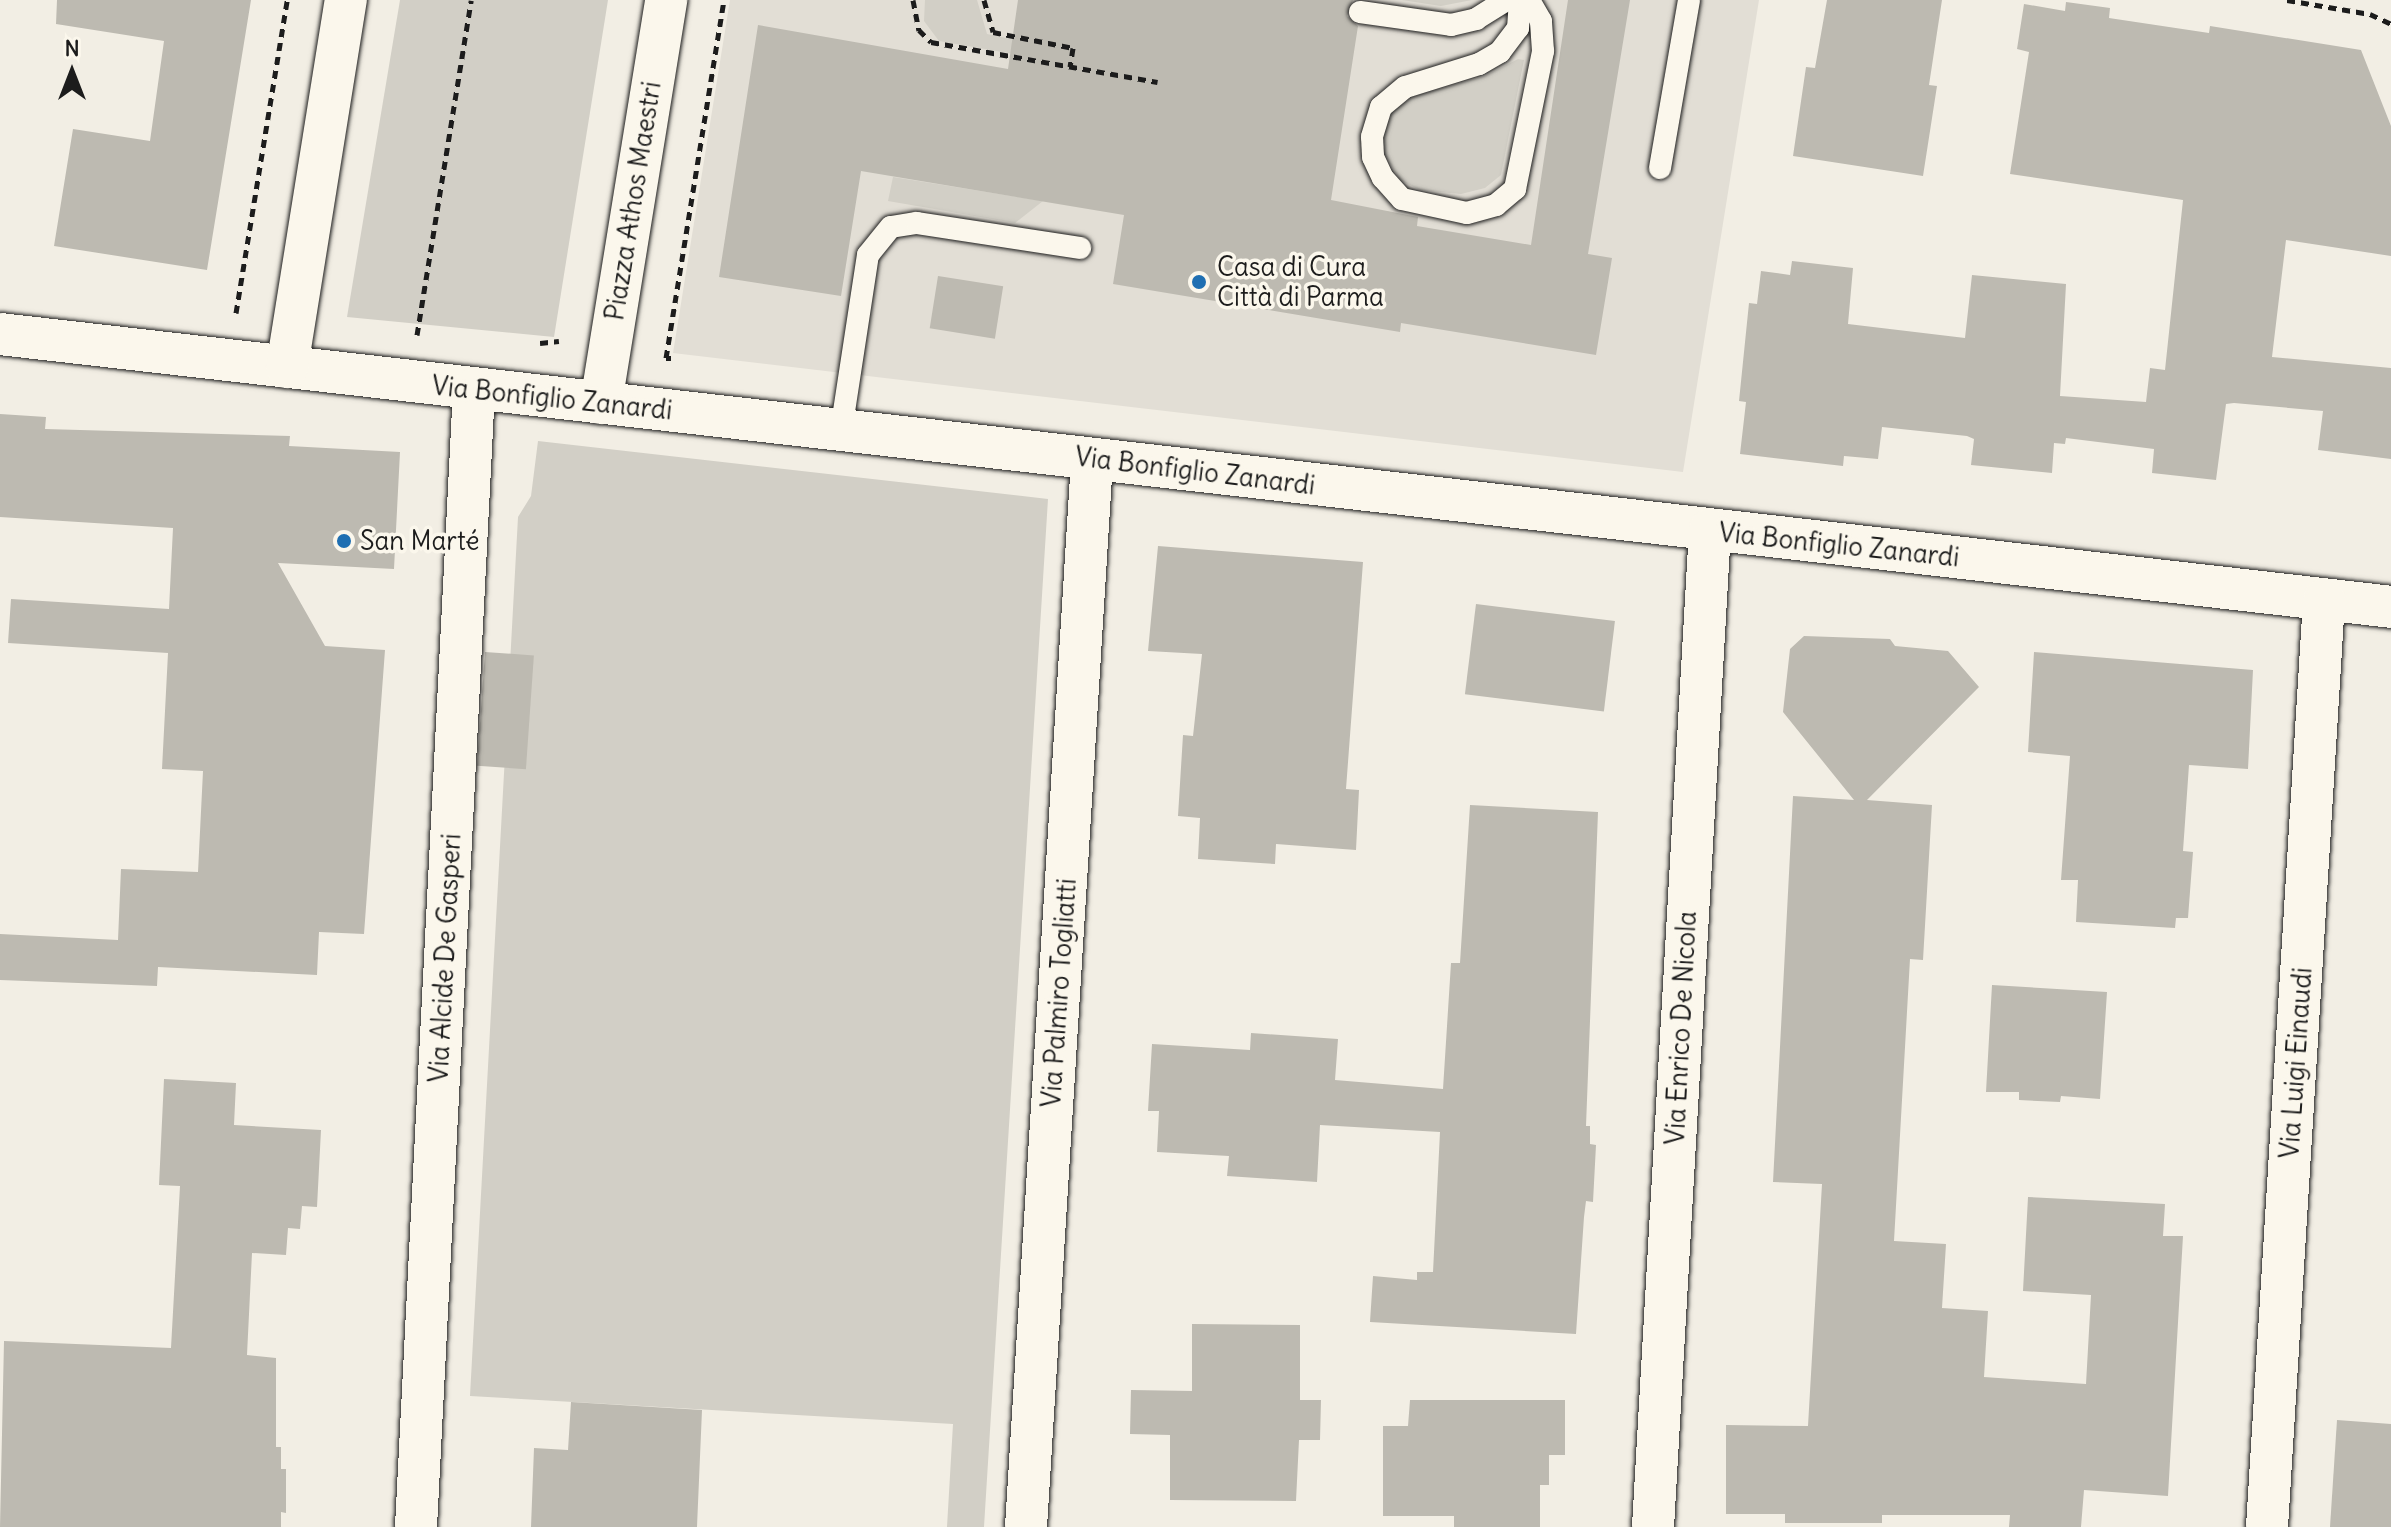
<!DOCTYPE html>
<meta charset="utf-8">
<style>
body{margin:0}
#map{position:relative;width:2391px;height:1527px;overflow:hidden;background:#f2eee4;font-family:Delius,sans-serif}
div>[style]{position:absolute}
.built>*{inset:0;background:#e2ded5}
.green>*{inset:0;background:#d2cfc6}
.building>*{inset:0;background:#bdbab1;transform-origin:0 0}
.path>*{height:5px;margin-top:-2.5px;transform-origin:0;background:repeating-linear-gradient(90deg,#1c1c1c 0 8px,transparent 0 14px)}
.roads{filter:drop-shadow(0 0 2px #1c1c1c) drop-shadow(0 0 2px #1c1c1c)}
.service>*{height:22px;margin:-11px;padding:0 11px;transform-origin:11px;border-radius:11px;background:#fbf7ec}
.minor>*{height:42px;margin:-21px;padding:0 21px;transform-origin:21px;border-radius:21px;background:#fbf7ec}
.dots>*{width:22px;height:22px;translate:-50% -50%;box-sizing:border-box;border:4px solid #fbf7ec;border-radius:50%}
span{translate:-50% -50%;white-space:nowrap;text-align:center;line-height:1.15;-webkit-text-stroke:7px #fbf7ec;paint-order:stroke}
.street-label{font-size:26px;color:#1c1c1c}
.poi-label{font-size:26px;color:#1c1c1c}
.left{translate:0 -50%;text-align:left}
.north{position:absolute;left:32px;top:32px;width:80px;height:80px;-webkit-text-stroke:6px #fbf7ec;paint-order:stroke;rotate:0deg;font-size:22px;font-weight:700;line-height:32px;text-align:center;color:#1c1c1c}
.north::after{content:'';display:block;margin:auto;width:28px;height:36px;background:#1c1c1c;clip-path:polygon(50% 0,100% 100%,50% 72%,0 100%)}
</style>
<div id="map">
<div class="built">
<div style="clip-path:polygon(730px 0,1759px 0,1683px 472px,673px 353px)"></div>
</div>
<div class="green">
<div style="clip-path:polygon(400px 0,608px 0,554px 337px,347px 317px)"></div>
<div style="clip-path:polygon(925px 0,977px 0,987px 34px,1068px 51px,1066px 63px,939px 41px,924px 21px)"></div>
<div style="clip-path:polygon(1402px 0,1472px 0,1441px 6px)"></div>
<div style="clip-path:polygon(1518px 59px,1524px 60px,1501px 175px,1485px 188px,1461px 194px,1420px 190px,1400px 180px,1384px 153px,1384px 131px,1394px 109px,1415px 96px,1485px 76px)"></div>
<div style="clip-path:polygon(893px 177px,1043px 201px,1015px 223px,888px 201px)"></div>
<div style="clip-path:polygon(538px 441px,1048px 499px,984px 1527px,947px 1527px,953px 1424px,470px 1396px,518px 517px,531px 496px)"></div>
</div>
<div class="building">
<div style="clip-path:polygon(57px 0,251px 0,207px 270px,54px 246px,73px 129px,150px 141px,164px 41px,56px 24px)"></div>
<div style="clip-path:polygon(1018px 0,1353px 0,1347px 16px,1358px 26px,1331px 200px,1418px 217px,1417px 226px,1531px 245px,1568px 0,1630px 0,1588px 254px,1612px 258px,1596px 355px,1401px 323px,1400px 332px,1113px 284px,1124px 215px,861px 171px,841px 296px,719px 277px,758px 25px,1008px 69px)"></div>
<div style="clip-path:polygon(1827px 0,1942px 0,1929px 85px,1937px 86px,1923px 176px,1793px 156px,1806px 67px,1815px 68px)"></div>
<div style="clip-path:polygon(2066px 2px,2110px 8px,2109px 18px,2209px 33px,2210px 26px,2361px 50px,2391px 126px,2391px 256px,2286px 240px,2272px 357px,2391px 368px,2391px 459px,2318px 450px,2323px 411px,2234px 403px,2226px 404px,2216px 480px,2152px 473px,2154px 449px,2066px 438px,2065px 444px,2054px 443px,2052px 473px,1971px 465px,1974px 439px,1967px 436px,1882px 427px,1878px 459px,1844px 456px,1843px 466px,1740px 454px,1746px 402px,1739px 401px,1749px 303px,1757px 304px,1761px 271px,1790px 275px,1792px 261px,1853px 268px,1848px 324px,1965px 338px,1972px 275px,2066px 284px,2060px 396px,2146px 402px,2150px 368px,2165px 370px,2183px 200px,2010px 174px,2029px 52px,2017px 49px,2024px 4px,2065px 11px)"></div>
<div style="left:938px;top:276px;width:66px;height:53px;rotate:9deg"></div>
<div style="clip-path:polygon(0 414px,46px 417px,45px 429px,290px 436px,289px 446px,400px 452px,394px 569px,278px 563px,325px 646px,385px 650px,364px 934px,319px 932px,317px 975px,158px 967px,157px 986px,0 980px,0 934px,118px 940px,121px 869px,198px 872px,203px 771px,162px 769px,168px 653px,8px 643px,11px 599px,169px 609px,173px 528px,0 517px)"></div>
<div style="clip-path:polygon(1158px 546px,1363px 562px,1346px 789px,1359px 790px,1356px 850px,1276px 844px,1275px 864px,1198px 859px,1200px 818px,1178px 816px,1183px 735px,1193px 736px,1202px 654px,1148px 651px)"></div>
<div style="left:1476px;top:604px;width:140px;height:91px;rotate:7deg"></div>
<div style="clip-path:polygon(1804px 636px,1890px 639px,1895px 646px,1948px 651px,1979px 687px,1867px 800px,1932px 805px,1923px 960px,1910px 959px,1894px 1241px,1946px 1244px,1942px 1308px,1988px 1311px,1984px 1377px,2086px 1384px,2091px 1295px,2023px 1291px,2028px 1197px,2165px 1204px,2163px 1236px,2183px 1236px,2168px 1496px,2084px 1490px,2081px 1527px,2009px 1527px,2010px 1515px,1882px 1515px,1882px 1523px,1785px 1523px,1785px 1514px,1726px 1514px,1726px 1425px,1808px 1426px,1822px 1184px,1773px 1182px,1793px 796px,1854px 800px,1783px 712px,1790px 649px)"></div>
<div style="left:485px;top:652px;width:49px;height:114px;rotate:4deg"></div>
<div style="clip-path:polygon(2034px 652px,2253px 670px,2248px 769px,2189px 765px,2183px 851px,2193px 852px,2188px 918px,2176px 918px,2175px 928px,2076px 922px,2078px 880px,2061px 880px,2070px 756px,2028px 752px)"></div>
<div style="clip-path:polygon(1470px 805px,1598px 812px,1586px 1126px,1590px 1126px,1590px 1144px,1596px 1145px,1593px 1202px,1586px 1201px,1584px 1217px,1576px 1334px,1370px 1322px,1373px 1276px,1417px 1280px,1417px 1272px,1433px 1272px,1440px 1132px,1320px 1125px,1317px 1182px,1227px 1176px,1229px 1156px,1157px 1152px,1159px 1111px,1148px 1111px,1152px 1044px,1250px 1050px,1251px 1033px,1338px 1039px,1335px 1080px,1443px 1089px,1451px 963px,1460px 963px)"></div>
<div style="clip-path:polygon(1992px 985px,2107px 992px,2100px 1099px,2061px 1096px,2060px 1102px,2019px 1100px,2019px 1092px,1986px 1092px)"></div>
<div style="clip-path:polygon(164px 1079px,236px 1083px,234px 1125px,321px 1130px,317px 1207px,302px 1206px,300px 1229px,288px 1228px,286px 1255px,252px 1253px,247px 1355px,276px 1358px,276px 1447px,281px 1447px,281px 1469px,286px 1469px,286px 1513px,281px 1512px,281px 1527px,0 1527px,4px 1341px,171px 1348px,180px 1186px,159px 1185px)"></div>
<div style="clip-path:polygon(1192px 1324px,1300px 1325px,1300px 1400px,1321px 1400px,1320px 1440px,1299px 1440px,1296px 1501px,1170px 1500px,1170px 1435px,1130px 1434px,1131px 1390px,1192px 1391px)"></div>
<div style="clip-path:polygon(1410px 1400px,1565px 1400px,1565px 1455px,1549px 1455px,1549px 1485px,1540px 1485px,1540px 1527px,1454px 1527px,1454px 1516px,1383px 1516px,1383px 1426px,1408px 1426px)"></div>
<div style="clip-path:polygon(571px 1402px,702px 1410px,697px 1527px,531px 1527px,534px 1448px,568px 1450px)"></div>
<div style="clip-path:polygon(2337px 1420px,2391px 1424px,2391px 1527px,2330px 1527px)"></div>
</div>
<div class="path">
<div style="left:913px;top:0;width:31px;rotate:79deg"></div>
<div style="left:919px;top:30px;width:17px;rotate:45deg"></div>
<div style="left:931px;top:42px;width:230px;rotate:10deg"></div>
<div style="left:984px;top:0;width:33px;rotate:74deg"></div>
<div style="left:993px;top:32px;width:82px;rotate:11.3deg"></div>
<div style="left:1073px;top:48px;width:19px;rotate:99deg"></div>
<div style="left:2287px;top:0;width:84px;rotate:9.6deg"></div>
<div style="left:2370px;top:14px;width:23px;rotate:25deg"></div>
<div style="left:236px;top:313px;width:317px;rotate:-80.7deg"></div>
<div style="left:417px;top:335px;width:339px;rotate:-80.8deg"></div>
<div style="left:540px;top:343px;width:19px;rotate:-6deg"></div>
<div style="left:671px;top:358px;width:5px;rotate:180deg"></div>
<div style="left:666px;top:358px;width:363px;rotate:-80.8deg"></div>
</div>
<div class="roads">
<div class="service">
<div style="left:1520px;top:0;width:28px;rotate:94deg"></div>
<div style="left:1518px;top:28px;width:30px;rotate:127deg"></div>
<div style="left:1500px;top:52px;width:24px;rotate:150deg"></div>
<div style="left:1479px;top:64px;width:77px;rotate:162.7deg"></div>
<div style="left:1405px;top:87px;width:31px;rotate:140deg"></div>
<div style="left:1381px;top:107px;width:31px;rotate:107deg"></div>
<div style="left:1372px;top:137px;width:20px;rotate:87deg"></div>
<div style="left:1373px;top:157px;width:23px;rotate:65deg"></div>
<div style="left:1383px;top:178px;width:28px;rotate:48deg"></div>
<div style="left:1402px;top:199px;width:66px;rotate:12.2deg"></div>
<div style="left:1467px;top:213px;width:30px;rotate:-15deg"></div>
<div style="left:1496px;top:205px;width:25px;rotate:-40deg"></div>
<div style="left:1515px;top:189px;width:141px;rotate:-78.5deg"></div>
<div style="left:1543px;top:51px;width:30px;rotate:-94deg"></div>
<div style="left:1541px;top:21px;width:24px;rotate:-120deg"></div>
<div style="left:1360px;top:12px;width:92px;rotate:8.1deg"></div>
<div style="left:1451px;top:25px;width:26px;rotate:-13deg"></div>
<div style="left:1476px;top:19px;width:36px;rotate:-32deg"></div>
<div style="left:1660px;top:168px;width:170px;rotate:-80.2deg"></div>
<div style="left:841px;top:431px;width:178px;rotate:-81.3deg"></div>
<div style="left:868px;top:255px;width:36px;rotate:-51deg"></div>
<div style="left:891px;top:227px;width:26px;rotate:-9deg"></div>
<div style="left:917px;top:223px;width:165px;rotate:8.7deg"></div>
</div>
<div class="minor">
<div style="left:0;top:334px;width:2407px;rotate:6.51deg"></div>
<div style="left:287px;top:367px;width:372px;rotate:-80.9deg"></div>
<div style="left:601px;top:403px;width:408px;rotate:-80.8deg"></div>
<div style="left:416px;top:1527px;width:1139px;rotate:-87.08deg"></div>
<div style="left:1026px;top:1527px;width:1070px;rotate:-86.46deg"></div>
<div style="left:1653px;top:1527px;width:999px;rotate:-86.73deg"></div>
<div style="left:2267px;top:1527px;width:929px;rotate:-86.48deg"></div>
</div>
</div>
<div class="dots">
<div style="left:1199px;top:282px;background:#1f6fb2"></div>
<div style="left:344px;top:541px;background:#1f6fb2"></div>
</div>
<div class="street-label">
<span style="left:633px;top:201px;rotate:-81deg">Piazza Athos Maestri</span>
<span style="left:552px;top:398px;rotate:6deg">Via Bonfiglio Zanardi</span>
<span style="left:1195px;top:471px;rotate:7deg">Via Bonfiglio Zanardi</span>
<span style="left:1839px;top:545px;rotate:6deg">Via Bonfiglio Zanardi</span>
<span style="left:445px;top:958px;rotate:-87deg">Via Alcide De Gasperi</span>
<span style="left:1059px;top:993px;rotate:-86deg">Via Palmiro Togliatti</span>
<span style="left:1681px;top:1028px;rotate:-87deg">Via Enrico De Nicola</span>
<span style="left:2296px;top:1063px;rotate:-86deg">Via Luigi Einaudi</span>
</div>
<div class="poi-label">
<span class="left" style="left:1217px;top:282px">Casa di Cura<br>Città di Parma</span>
<span class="left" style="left:360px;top:541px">San Marté</span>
</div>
<div class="north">N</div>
</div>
